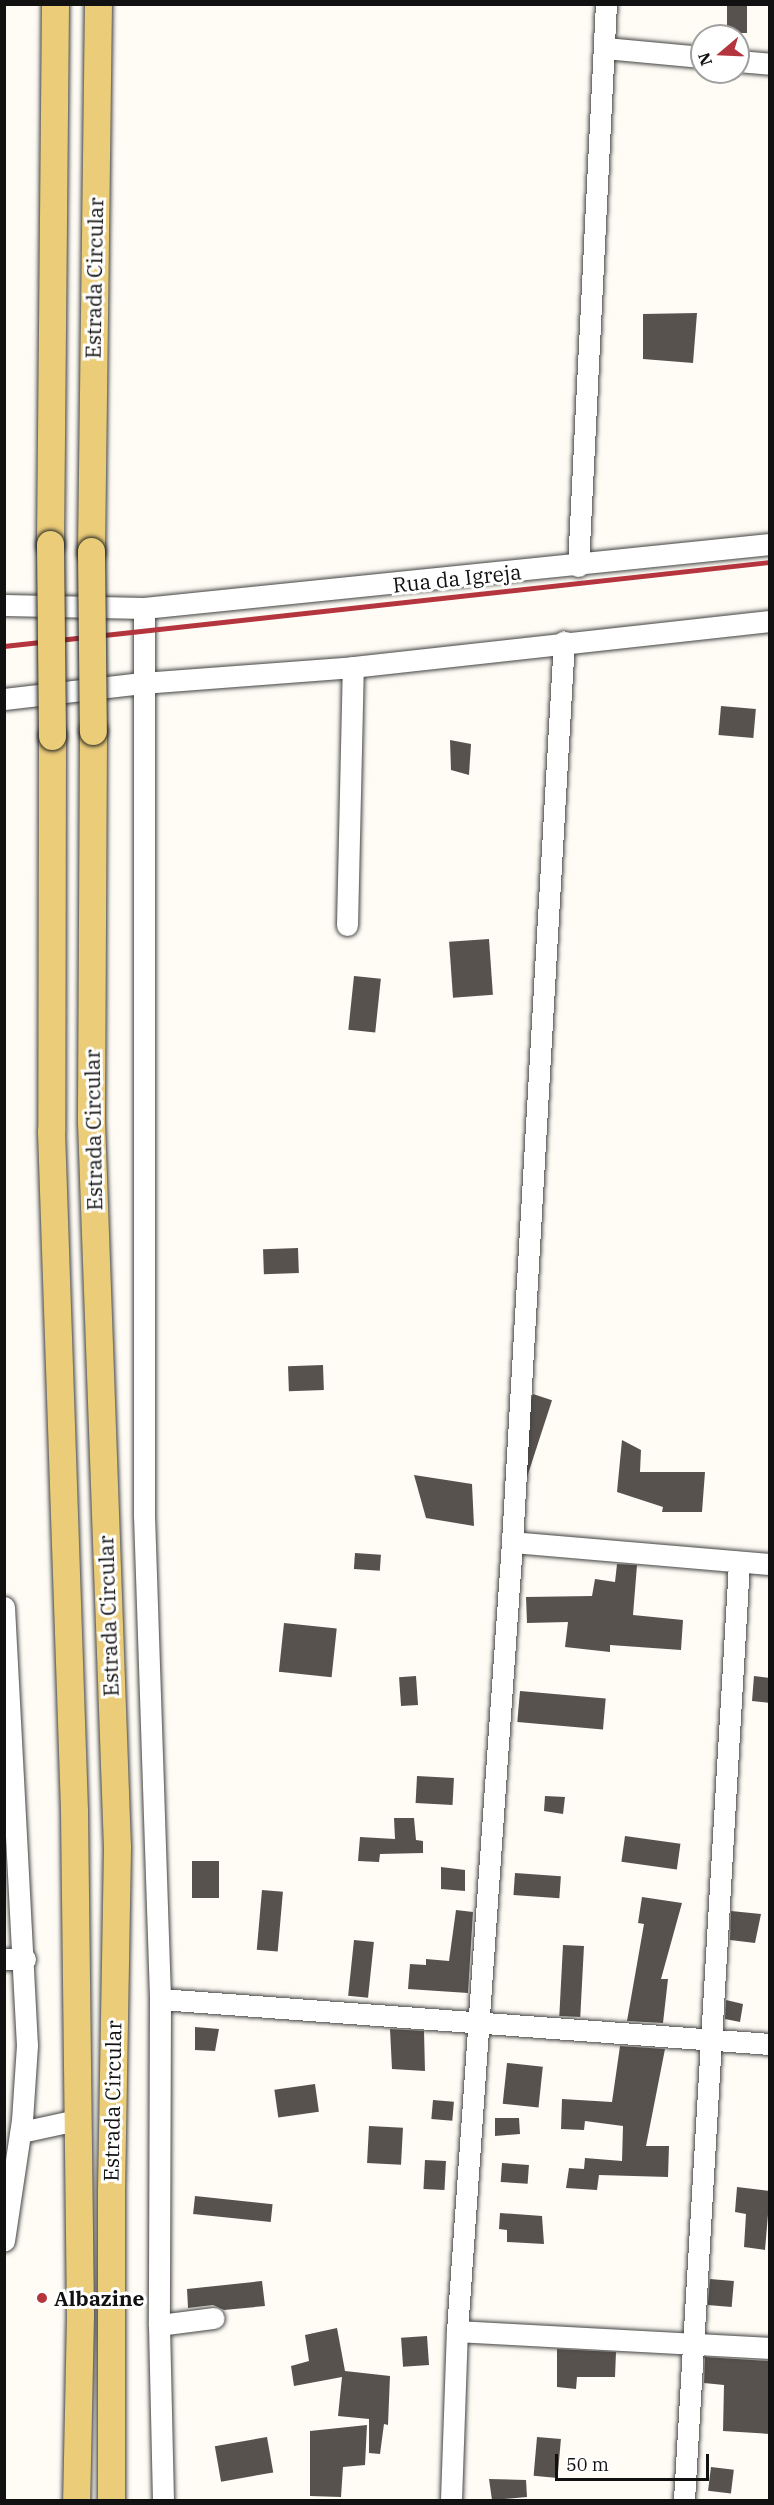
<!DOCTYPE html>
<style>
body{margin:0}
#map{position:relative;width:774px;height:2505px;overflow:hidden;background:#fefcf5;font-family:"IBM Plex Serif",serif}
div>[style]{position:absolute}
.building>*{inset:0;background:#58524e;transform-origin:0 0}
.roads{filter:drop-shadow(0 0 2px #444) drop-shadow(0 0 2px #444)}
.minor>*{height:21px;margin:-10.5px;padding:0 10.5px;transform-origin:10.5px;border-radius:10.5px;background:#fff}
.major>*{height:27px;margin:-13.5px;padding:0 13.5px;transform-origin:13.5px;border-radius:13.5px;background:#ebcd79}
.rail>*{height:4.5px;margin:-2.25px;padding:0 2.25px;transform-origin:2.25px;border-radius:2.25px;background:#b4353d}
.bridges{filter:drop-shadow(0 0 2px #222) drop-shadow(0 0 2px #222)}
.major-bridge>*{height:27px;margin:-13.5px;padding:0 13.5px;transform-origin:13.5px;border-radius:13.5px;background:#ebcd79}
.dots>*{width:16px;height:16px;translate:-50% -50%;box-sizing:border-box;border:3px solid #fff;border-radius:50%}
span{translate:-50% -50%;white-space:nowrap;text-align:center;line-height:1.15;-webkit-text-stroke:6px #fff;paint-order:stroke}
.street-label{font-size:21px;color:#111}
.poi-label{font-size:21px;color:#111;font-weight:700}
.left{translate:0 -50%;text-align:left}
.frame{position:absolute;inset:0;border:6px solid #111;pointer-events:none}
.north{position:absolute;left:690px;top:24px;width:60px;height:60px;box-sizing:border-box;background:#fff;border:2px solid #a0a0a0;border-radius:50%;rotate:251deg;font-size:16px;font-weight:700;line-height:24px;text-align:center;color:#111}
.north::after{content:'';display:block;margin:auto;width:21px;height:27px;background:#b4353d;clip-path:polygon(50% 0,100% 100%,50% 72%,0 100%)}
.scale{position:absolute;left:555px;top:2454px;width:154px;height:27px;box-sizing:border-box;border:3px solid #111;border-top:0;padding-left:8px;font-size:18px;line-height:21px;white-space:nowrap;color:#111;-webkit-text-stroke:4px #fff;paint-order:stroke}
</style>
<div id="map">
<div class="building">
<div style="left:727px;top:4px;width:20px;height:29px"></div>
<div style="clip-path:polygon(697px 313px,693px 363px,643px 359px,643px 314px)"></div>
<div style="left:721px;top:706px;width:35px;height:29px;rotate:5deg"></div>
<div style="clip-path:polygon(450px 740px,471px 744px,469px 775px,451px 770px)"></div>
<div style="left:489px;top:939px;width:56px;height:40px;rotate:86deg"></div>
<div style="left:354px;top:976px;width:27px;height:54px;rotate:6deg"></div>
<div style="left:298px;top:1248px;width:25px;height:35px;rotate:88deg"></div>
<div style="left:323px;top:1365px;width:25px;height:35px;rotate:88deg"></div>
<div style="left:533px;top:1394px;width:20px;height:90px;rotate:18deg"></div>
<div style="clip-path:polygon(622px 1440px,641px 1450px,640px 1472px,705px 1472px,702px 1512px,662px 1512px,663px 1507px,617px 1492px)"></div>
<div style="clip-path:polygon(414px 1475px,472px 1484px,474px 1526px,426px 1518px)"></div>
<div style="left:355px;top:1553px;width:26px;height:16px;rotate:4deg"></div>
<div style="clip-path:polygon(617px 1564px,637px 1565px,633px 1615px,683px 1620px,681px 1650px,610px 1645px,610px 1652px,565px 1647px,568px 1622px,527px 1623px,526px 1597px,592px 1596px,595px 1579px,615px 1582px)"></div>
<div style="left:284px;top:1623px;width:53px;height:49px;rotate:6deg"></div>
<div style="left:416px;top:1676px;width:29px;height:17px;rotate:86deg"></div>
<div style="clip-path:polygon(754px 1676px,770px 1678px,770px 1703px,752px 1701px)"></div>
<div style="left:520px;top:1691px;width:86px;height:31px;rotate:5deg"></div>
<div style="left:417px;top:1776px;width:37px;height:27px;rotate:3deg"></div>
<div style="clip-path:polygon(545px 1796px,565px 1797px,563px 1814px,544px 1811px)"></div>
<div style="clip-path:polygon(394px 1818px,414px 1818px,416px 1840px,423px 1841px,423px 1853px,380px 1854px,379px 1862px,358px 1861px,360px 1837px,395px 1839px)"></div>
<div style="left:625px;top:1836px;width:56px;height:26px;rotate:8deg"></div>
<div style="left:192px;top:1861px;width:27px;height:37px"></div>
<div style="clip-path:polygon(441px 1867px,465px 1870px,465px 1891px,441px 1889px)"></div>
<div style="left:515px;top:1873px;width:46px;height:22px;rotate:4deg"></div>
<div style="left:262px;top:1890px;width:21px;height:60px;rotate:5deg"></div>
<div style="clip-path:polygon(642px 1897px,682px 1903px,661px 1979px,668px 1979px,663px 2023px,627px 2021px,644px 1924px,638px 1923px)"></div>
<div style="clip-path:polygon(456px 1910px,473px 1912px,468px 1993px,408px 1989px,410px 1964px,426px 1965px,426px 1959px,449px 1961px)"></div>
<div style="clip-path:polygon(731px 1911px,761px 1914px,755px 1943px,730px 1940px)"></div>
<div style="left:354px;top:1940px;width:20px;height:56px;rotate:6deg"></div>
<div style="left:563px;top:1945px;width:21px;height:71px;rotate:3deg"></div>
<div style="clip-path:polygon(726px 2000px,743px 2004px,740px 2022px,725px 2019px)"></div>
<div style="clip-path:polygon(195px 2027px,219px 2029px,215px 2051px,195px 2050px)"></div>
<div style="clip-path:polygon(390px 2029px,424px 2031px,425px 2071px,392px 2069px)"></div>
<div style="clip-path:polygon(620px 2046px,665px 2049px,646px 2146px,669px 2146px,668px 2177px,599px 2175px,597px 2190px,566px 2188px,569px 2168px,584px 2169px,585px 2158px,622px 2161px,623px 2126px,585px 2121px,584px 2130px,561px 2129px,562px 2099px,612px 2102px)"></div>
<div style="left:507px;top:2063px;width:36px;height:41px;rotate:6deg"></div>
<div style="left:315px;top:2084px;width:28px;height:41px;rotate:82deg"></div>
<div style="left:433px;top:2100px;width:21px;height:19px;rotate:5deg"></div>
<div style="clip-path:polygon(495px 2118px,519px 2118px,520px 2134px,495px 2136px)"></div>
<div style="left:369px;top:2126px;width:34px;height:37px;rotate:3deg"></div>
<div style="left:425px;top:2160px;width:21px;height:29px;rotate:3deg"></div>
<div style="left:502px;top:2163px;width:27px;height:19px;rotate:4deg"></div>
<div style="clip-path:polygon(737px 2187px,770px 2191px,765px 2250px,744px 2247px,746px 2214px,735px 2212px)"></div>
<div style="left:195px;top:2196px;width:78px;height:18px;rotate:6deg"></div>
<div style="clip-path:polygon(500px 2213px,542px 2216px,544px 2244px,507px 2242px,507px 2230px,499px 2229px)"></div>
<div style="left:710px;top:2279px;width:24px;height:26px;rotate:5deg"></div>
<div style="clip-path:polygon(262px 2281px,265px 2306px,224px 2310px,213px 2305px,188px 2308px,187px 2289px)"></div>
<div style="clip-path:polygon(337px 2328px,345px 2371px,390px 2376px,388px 2425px,384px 2424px,380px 2454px,369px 2453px,369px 2419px,338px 2416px,342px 2377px,294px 2386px,291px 2366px,309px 2361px,305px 2335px)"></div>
<div style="left:427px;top:2336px;width:29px;height:26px;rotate:86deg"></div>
<div style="clip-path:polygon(557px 2349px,616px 2352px,615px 2377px,577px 2377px,576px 2389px,557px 2387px)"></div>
<div style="clip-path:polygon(705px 2357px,770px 2361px,770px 2434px,723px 2431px,724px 2385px,704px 2383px)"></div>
<div style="clip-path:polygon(367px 2425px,365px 2465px,343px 2467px,341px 2497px,310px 2496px,310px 2431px)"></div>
<div style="left:267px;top:2437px;width:36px;height:53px;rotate:80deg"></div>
<div style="left:537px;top:2437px;width:24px;height:39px;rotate:5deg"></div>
<div style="left:711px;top:2467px;width:23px;height:24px;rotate:7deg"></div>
<div style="clip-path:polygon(489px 2479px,526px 2480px,527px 2497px,492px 2500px)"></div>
</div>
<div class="roads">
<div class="minor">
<div style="left:605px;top:48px;width:97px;rotate:5.3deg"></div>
<div style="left:738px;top:61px;width:32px;rotate:5deg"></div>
<div style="left:578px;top:566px;width:563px;rotate:-87.15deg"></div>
<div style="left:4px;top:605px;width:140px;rotate:1.2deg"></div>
<div style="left:144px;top:608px;width:629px;rotate:-5.84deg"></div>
<div style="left:144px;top:608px;width:907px;rotate:90deg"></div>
<div style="left:144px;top:1515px;width:484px;rotate:88.1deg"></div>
<div style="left:160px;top:1999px;width:326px;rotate:90.2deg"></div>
<div style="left:159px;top:2325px;width:175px;rotate:88.7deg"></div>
<div style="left:4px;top:699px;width:139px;rotate:-6.6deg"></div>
<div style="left:142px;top:683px;width:212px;rotate:-4.3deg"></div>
<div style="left:353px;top:667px;width:420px;rotate:-6.3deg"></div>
<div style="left:347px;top:925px;width:258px;rotate:-88.7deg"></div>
<div style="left:512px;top:1542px;width:259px;rotate:4.9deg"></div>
<div style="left:4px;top:1607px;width:439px;rotate:87deg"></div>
<div style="left:27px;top:2045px;width:75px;rotate:93.8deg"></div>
<div style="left:22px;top:2120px;width:122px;rotate:98.5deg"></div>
<div style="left:4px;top:1959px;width:21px"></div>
<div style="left:160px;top:1999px;width:612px;rotate:4.22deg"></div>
<div style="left:21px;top:2132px;width:57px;rotate:-12.1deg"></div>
<div style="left:159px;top:2325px;width:55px;rotate:-7.3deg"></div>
<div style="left:457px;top:2331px;width:313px;rotate:3.1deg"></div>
<div style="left:451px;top:2500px;width:169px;rotate:-88deg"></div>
<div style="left:457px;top:2331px;width:791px;rotate:-86.01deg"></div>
<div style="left:512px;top:1542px;width:902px;rotate:-86.7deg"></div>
<div style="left:684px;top:2500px;width:940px;rotate:-86.64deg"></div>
</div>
<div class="major">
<div style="left:50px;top:544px;width:540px;rotate:-89.47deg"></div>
<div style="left:91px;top:551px;width:547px;rotate:-89.27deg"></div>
<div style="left:93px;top:731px;width:391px;rotate:90.3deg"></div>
<div style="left:91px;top:1122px;width:725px;rotate:87.95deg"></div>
<div style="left:117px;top:1847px;width:346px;rotate:91deg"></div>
<div style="left:111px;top:2193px;width:307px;rotate:90deg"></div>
<div style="left:52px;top:736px;width:395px;rotate:90.1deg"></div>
<div style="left:51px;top:1131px;width:680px;rotate:88.06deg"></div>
<div style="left:74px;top:1811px;width:504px;rotate:89.32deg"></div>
<div style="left:80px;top:2315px;width:185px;rotate:91.2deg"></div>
</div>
</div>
<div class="rail">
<div style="left:4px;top:646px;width:771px;rotate:-6.26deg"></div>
</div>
<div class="bridges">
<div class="major-bridge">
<div style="left:50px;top:544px;width:192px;rotate:89.4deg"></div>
<div style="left:91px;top:551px;width:180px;rotate:89.4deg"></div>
</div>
</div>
<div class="dots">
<div style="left:42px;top:2298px;background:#b4353d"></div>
</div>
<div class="street-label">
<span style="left:94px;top:278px;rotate:-89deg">Estrada Circular</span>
<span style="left:457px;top:578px;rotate:-6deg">Rua da Igreja</span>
<span style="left:93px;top:1130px;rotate:-91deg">Estrada Circular</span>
<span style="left:108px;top:1616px;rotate:-92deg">Estrada Circular</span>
<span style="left:112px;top:2101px;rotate:-89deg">Estrada Circular</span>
</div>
<div class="poi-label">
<span class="left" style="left:54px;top:2298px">Albazine</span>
</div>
<div class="frame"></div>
<div class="north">N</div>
<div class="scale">50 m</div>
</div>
